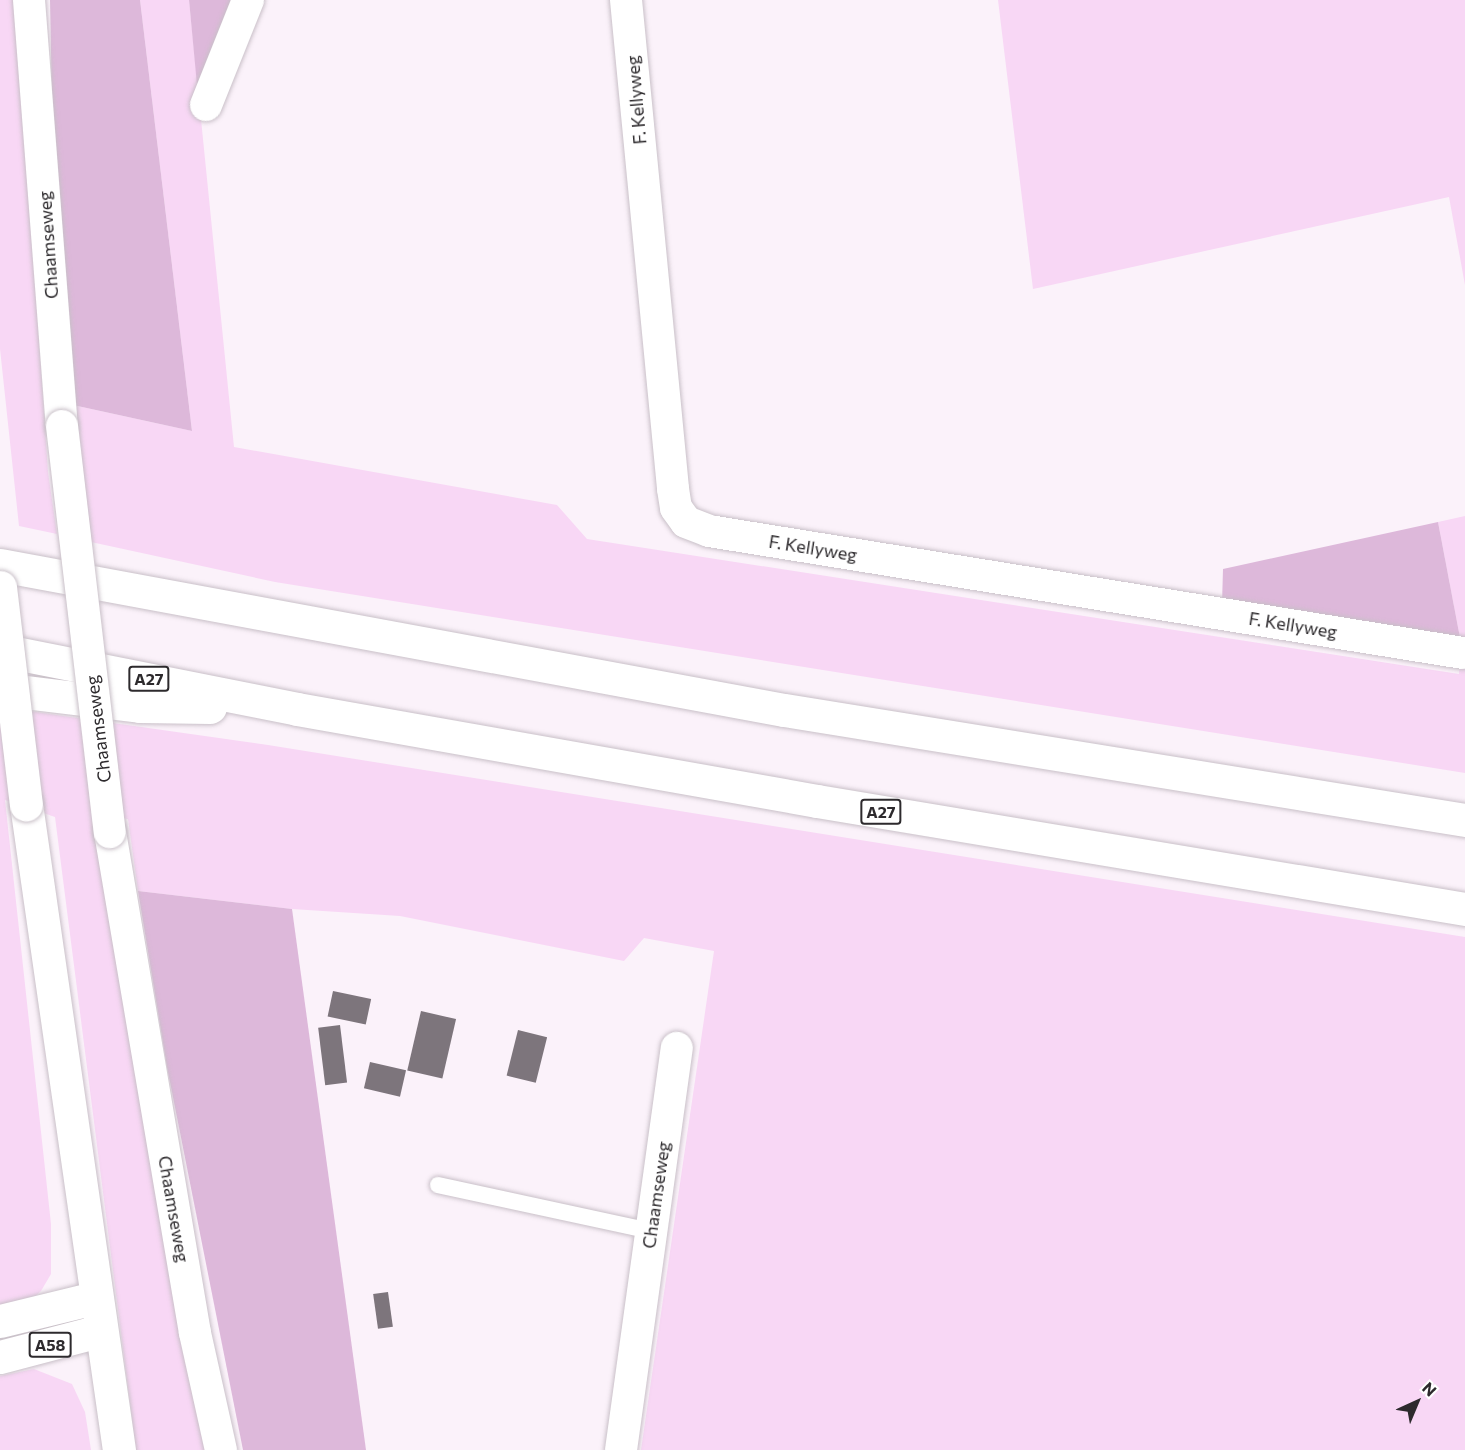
<!DOCTYPE html>
<style>
body{margin:0}
#map{position:relative;width:1465px;height:1450px;overflow:hidden;background:#fbf2fa;font-family:Commissioner,sans-serif}
div>[style]{position:absolute}
.green>*{inset:0;background:#f8d7f5}
.forest>*{inset:0;background:#ddb8da}
.building>*{inset:0;background:#7d757c;transform-origin:0 0}
.roads{filter:drop-shadow(0 0 2px #c9c0c8) drop-shadow(0 0 2px #c9c0c8)}
.lane>*{height:16px;margin:-8px;padding:0 8px;transform-origin:8px;border-radius:8px;background:#fff}
.street>*{height:32px;margin:-16px;padding:0 16px;transform-origin:16px;border-radius:16px;background:#fff}
.secondary>*{height:33px;margin:-16.5px;padding:0 16.5px;transform-origin:16.5px;border-radius:16.5px;background:#fff}
.highway>*{height:33px;margin:-16.5px;padding:0 16.5px;transform-origin:16.5px;border-radius:16.5px;background:#fff}
.bridges{filter:drop-shadow(0 0 2px #c9c0c8) drop-shadow(0 0 2px #c9c0c8)}
.street-bridge>*{height:32px;margin:-16px;padding:0 16px;transform-origin:16px;border-radius:16px;background:#fff}
.secondary-bridge>*{height:33px;margin:-16.5px;padding:0 16.5px;transform-origin:16.5px;border-radius:16.5px;background:#fff}
span{translate:-50% -50%;white-space:nowrap;text-align:center;line-height:1.15;-webkit-text-stroke:6px #fff;paint-order:stroke}
.shield-label span{padding:2px 4px;background:#fff;border:2px solid;border-radius:4px;-webkit-text-stroke-width:0}
.shield-label{font-size:16px;color:#2d2a2d;font-weight:700}
.street-label{font-size:18px;color:#2d2a2d}
.north{position:absolute;left:1387px;top:1372px;width:60px;height:60px;-webkit-text-stroke:4px #fff;paint-order:stroke;rotate:44deg;font-size:16px;font-weight:700;line-height:24px;text-align:center;color:#2d2a2d}
.north::after{content:'';display:block;margin:auto;width:21px;height:27px;background:#2d2a2d;clip-path:polygon(50% 0,100% 100%,50% 72%,0 100%)}
</style>
<div id="map">
<div class="green">
<div style="clip-path:polygon(0 0,16px 0,48px 472px,57px 534px,19px 526px,0 349px)"></div>
<div style="clip-path:polygon(140px 0,189px 0,234px 447px,557px 505px,587px 539px,1459px 674px,1461px 643px,1438px 522px,1465px 516px,1465px 773px,275px 582px,91px 542px,73px 405px,192px 431px)"></div>
<div style="clip-path:polygon(998px 0,1465px 0,1465px 285px,1449px 197px,1033px 289px)"></div>
<div style="clip-path:polygon(0 707px,268px 745px,1465px 937px,1465px 1450px,641px 1450px,714px 951px,644px 938px,624px 961px,400px 916px,292px 909px,138px 891px,128px 819px,98px 814px,153px 1180px,205px 1450px,136px 1450px,55px 817px,5px 800px,51px 1224px,51px 1274px,41px 1291px,16px 1314px,0 1317px)"></div>
<div style="clip-path:polygon(34px 1369px,72px 1384px,85px 1412px,91px 1450px,0 1450px,0 1376px)"></div>
</div>
<div class="forest">
<div style="clip-path:polygon(50px 0,140px 0,192px 431px,73px 405px,52px 104px)"></div>
<div style="clip-path:polygon(189px 0,237px 0,198px 96px)"></div>
<div style="clip-path:polygon(1438px 522px,1461px 643px,1222px 604px,1223px 569px)"></div>
<div style="clip-path:polygon(138px 891px,292px 909px,366px 1450px,243px 1450px,167px 1067px)"></div>
</div>
<div class="building">
<div style="left:333px;top:991px;width:39px;height:26px;rotate:12deg"></div>
<div style="left:421px;top:1011px;width:36px;height:61px;rotate:13deg"></div>
<div style="left:340px;top:1025px;width:58px;height:22px;rotate:83deg"></div>
<div style="left:518px;top:1030px;width:30px;height:47px;rotate:14deg"></div>
<div style="left:370px;top:1062px;width:37px;height:27px;rotate:13deg"></div>
<div style="left:388px;top:1292px;width:35px;height:15px;rotate:82deg"></div>
</div>
<div class="roads">
<div class="lane">
<div style="left:438px;top:1185px;width:218px;rotate:12.2deg"></div>
</div>
<div class="street">
<div style="left:29px;top:0;width:427px;rotate:85.6deg"></div>
<div style="left:626px;top:0;width:491px;rotate:84.5deg"></div>
<div style="left:673px;top:489px;width:19px;rotate:81deg"></div>
<div style="left:676px;top:508px;width:17px;rotate:54deg"></div>
<div style="left:686px;top:522px;width:25px;rotate:21deg"></div>
<div style="left:709px;top:531px;width:764px;rotate:9.19deg"></div>
<div style="left:206px;top:105px;width:113px;rotate:-68.2deg"></div>
<div style="left:110px;top:832px;width:508px;rotate:80.37deg"></div>
<div style="left:195px;top:1333px;width:120px;rotate:77.5deg"></div>
<div style="left:621px;top:1450px;width:406px;rotate:-82.1deg"></div>
</div>
<div class="secondary">
<div style="left:26px;top:804px;width:653px;rotate:81.81deg"></div>
</div>
<div class="highway">
<div style="left:0;top:565px;width:797px;rotate:10.48deg"></div>
<div style="left:784px;top:710px;width:690px;rotate:9.18deg"></div>
<div style="left:0;top:650px;width:303px;rotate:11.2deg"></div>
<div style="left:297px;top:709px;width:528px;rotate:10.03deg"></div>
<div style="left:817px;top:801px;width:657px;rotate:9.46deg"></div>
<div style="left:0;top:689px;width:141px;rotate:6.9deg"></div>
<div style="left:140px;top:706px;width:70px;rotate:0.8deg"></div>
<div style="left:0;top:1321px;width:97px;rotate:-13.7deg"></div>
<div style="left:0;top:1357px;width:102px;rotate:-14.7deg"></div>
</div>
</div>
<div class="bridges">
<div class="street-bridge">
<div style="left:62px;top:426px;width:409px;rotate:83.3deg"></div>
</div>
<div class="secondary-bridge">
<div style="left:0;top:587px;width:219px;rotate:83.2deg"></div>
</div>
</div>
<div class="shield-label">
<span style="left:149px;top:679px">A27</span>
<span style="left:881px;top:812px">A27</span>
<span style="left:50px;top:1345px">A58</span>
</div>
<div class="street-label">
<span style="left:636px;top:100px;rotate:-95deg">F. Kellyweg</span>
<span style="left:48px;top:245px;rotate:-94deg">Chaamseweg</span>
<span style="left:813px;top:548px;rotate:9deg">F. Kellyweg</span>
<span style="left:1293px;top:625px;rotate:9deg">F. Kellyweg</span>
<span style="left:98px;top:729px;rotate:-97deg">Chaamseweg</span>
<span style="left:656px;top:1195px;rotate:-82deg">Chaamseweg</span>
<span style="left:174px;top:1209px;rotate:80deg">Chaamseweg</span>
</div>
<div class="north">N</div>
</div>
